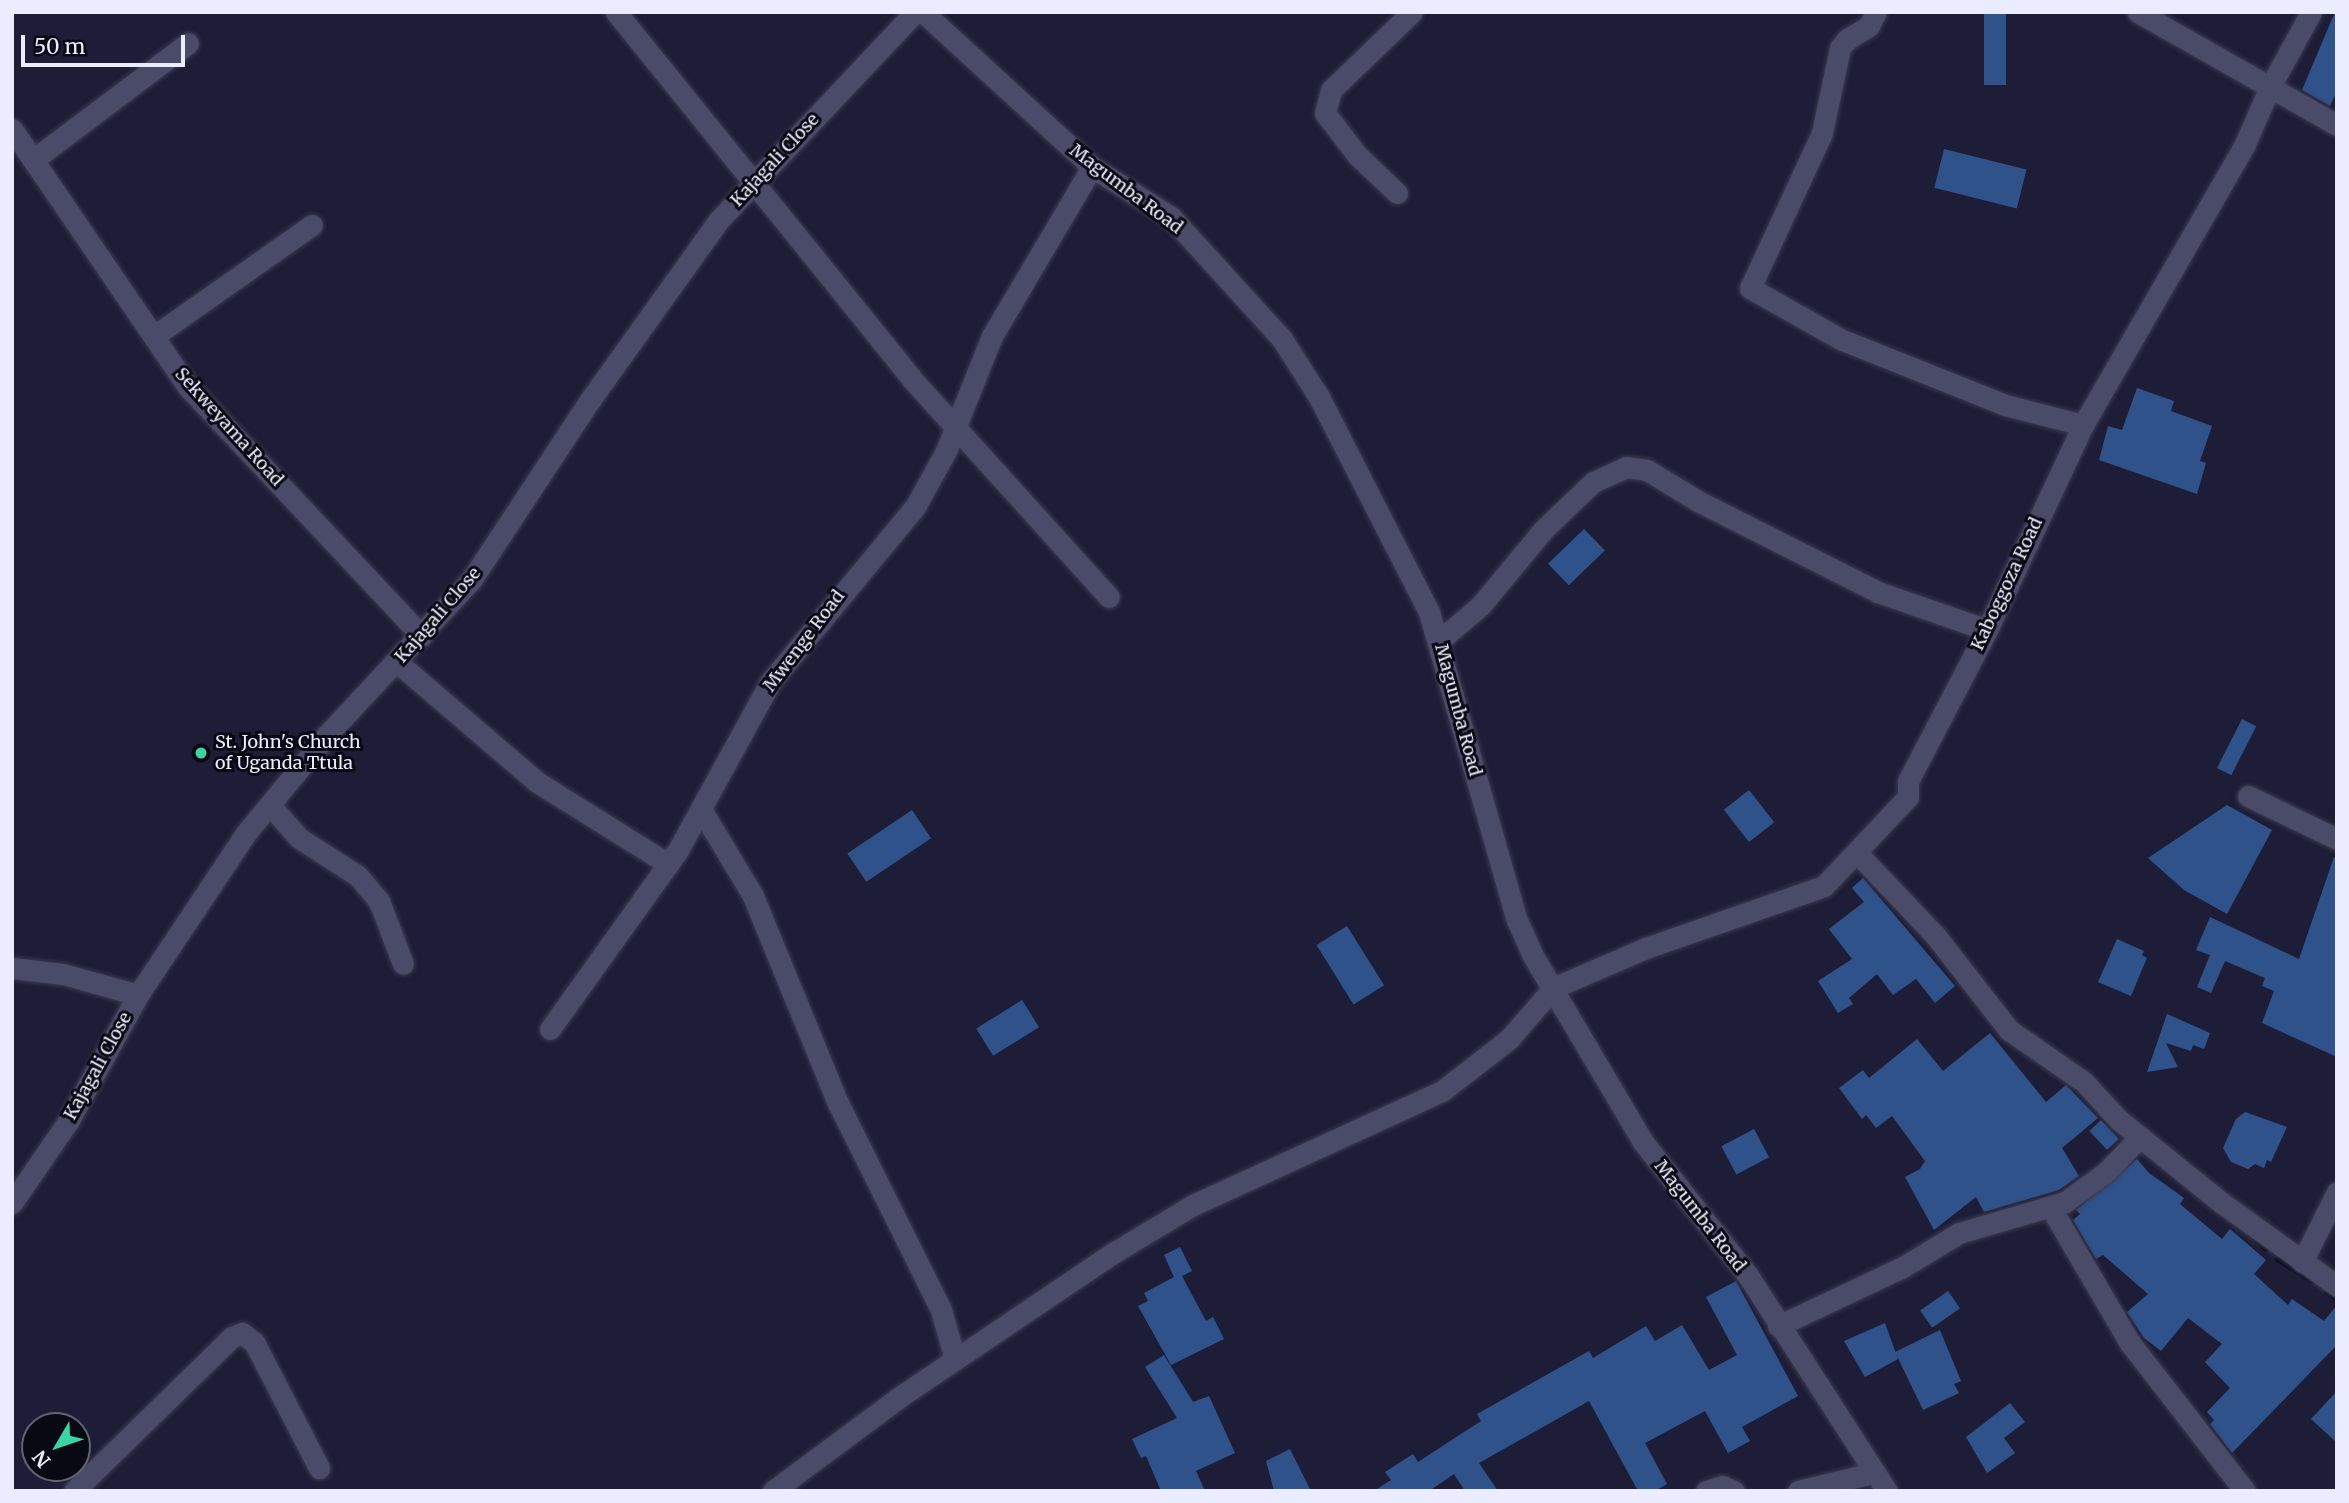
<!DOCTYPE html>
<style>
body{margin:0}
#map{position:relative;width:2349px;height:1503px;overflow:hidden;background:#1e1d37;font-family:Merriweather,serif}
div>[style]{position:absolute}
.stream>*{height:6px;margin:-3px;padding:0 3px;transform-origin:3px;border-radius:3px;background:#000916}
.building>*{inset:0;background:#30528b;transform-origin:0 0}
.roads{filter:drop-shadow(0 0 2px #3b3950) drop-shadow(0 0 2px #3b3950)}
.street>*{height:21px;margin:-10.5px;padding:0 10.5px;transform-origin:10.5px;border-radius:10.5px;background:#4a4b69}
.dots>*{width:19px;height:19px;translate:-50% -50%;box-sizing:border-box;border:4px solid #090914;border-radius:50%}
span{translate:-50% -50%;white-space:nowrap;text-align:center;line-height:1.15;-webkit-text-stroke:6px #090914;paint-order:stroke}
.street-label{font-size:18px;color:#ebecff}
.poi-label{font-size:18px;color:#ebecff}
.left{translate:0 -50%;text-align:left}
.frame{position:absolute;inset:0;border:14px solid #ebecff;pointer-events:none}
.north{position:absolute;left:21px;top:1412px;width:70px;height:70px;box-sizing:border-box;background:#090914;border:2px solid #636472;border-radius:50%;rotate:231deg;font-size:19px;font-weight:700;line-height:28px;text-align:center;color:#ebecff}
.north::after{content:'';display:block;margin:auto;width:24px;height:32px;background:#3ad4a5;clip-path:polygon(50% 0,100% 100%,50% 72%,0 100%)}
.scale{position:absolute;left:21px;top:35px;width:164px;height:32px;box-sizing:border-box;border:4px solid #ebecff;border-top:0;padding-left:9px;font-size:21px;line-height:24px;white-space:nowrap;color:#ebecff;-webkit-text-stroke:5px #090914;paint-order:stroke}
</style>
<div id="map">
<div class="stream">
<div style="left:2256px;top:1239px;width:14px;rotate:45deg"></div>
<div style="left:2278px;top:1259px;width:40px;rotate:32.9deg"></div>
<div style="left:2327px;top:1292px;width:12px;rotate:35deg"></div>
</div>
<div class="building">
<div style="left:1984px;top:12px;width:22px;height:73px"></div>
<div style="clip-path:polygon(2335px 12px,2337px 91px,2330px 106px,2302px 90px)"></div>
<div style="left:1944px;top:149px;width:85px;height:40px;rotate:14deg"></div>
<div style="clip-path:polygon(2137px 388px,2174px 401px,2171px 411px,2212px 426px,2200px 461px,2206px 463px,2197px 494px,2099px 460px,2108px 426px,2122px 430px)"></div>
<div style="left:1584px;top:529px;width:30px;height:50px;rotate:46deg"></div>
<div style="left:2242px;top:719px;width:16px;height:55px;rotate:27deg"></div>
<div style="left:1749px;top:790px;width:41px;height:32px;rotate:52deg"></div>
<div style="clip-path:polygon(2227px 805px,2272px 830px,2227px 914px,2184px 890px,2148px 858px)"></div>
<div style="left:912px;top:810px;width:34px;height:78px;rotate:56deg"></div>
<div style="clip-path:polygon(2334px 857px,2337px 858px,2337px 1057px,2262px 1023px,2274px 991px,2262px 986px,2265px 978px,2225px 961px,2211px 993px,2197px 987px,2210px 955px,2196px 950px,2210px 917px,2299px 959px)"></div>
<div style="clip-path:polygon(1863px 878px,1955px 986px,1935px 1003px,1916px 979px,1893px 995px,1877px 974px,1849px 998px,1853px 1004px,1838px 1013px,1818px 981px,1852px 959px,1829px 929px,1864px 902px,1852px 888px)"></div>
<div style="left:1347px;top:926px;width:70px;height:36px;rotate:58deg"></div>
<div style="clip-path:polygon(2117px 939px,2144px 951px,2142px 955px,2147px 958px,2131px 996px,2098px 982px)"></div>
<div style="left:1022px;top:1000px;width:32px;height:54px;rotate:58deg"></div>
<div style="clip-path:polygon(2167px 1014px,2210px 1033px,2204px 1049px,2193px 1045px,2191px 1051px,2166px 1043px,2178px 1067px,2147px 1072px)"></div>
<div style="clip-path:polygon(1990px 1033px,2046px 1102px,2066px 1085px,2098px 1118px,2062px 1148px,2079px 1176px,2059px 1190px,1984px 1212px,1976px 1197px,1934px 1230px,1905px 1177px,1920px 1169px,1925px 1161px,1892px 1116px,1876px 1128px,1866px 1115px,1862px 1119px,1839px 1088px,1863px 1070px,1869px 1078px,1917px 1039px,1943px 1071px)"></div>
<div style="clip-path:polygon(2245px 1112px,2287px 1127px,2271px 1162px,2267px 1160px,2264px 1168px,2255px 1164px,2248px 1169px,2231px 1162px,2223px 1148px,2236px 1119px)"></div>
<div style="left:2101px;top:1120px;width:26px;height:16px;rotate:47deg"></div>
<div style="left:1754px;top:1129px;width:32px;height:37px;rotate:62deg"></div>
<div style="clip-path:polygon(2137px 1159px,2149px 1173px,2184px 1198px,2180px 1204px,2222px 1239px,2230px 1229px,2266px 1260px,2254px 1274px,2288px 1305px,2292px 1299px,2324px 1321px,2337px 1305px,2337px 1345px,2232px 1453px,2210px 1424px,2214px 1420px,2207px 1412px,2230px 1388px,2205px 1362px,2222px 1344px,2188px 1318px,2161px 1351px,2144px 1338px,2127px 1312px,2148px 1294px,2103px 1255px,2096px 1259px,2073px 1220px,2080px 1214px,2076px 1210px)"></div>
<div style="clip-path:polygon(1180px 1247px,1192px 1271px,1182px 1276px,1206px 1321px,1213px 1317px,1224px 1339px,1171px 1365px,1138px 1306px,1148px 1301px,1144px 1293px,1174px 1277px,1164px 1255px)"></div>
<div style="clip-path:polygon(1736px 1281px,1798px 1396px,1742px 1427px,1750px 1441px,1728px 1453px,1705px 1411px,1645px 1443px,1667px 1484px,1655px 1491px,1638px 1491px,1589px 1401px,1479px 1463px,1498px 1491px,1465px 1491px,1454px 1474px,1429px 1491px,1374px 1491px,1391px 1480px,1385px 1472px,1413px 1454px,1418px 1462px,1481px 1421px,1477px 1414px,1589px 1351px,1593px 1358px,1646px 1326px,1655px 1341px,1682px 1325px,1709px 1370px,1737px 1355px,1706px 1297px)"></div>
<div style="left:1948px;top:1291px;width:21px;height:34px;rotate:55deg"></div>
<div style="clip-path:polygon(1885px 1323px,1898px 1359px,1865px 1377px,1844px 1341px)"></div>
<div style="clip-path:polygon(1940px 1330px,1961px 1381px,1954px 1384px,1959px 1393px,1923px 1410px,1895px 1352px)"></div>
<div style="clip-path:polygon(1164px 1355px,1193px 1402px,1209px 1396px,1235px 1453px,1196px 1471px,1205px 1491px,1161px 1491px,1146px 1456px,1141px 1458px,1132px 1439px,1177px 1418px,1145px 1367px)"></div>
<div style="clip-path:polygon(2337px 1391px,2337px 1443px,2311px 1419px)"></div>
<div style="clip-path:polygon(2010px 1403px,2025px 1422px,2004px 1438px,2015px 1453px,1987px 1473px,1966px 1437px)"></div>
<div style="clip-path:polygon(1290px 1449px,1311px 1491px,1274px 1491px,1266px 1461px)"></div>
</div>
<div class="roads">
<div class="street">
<div style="left:616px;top:12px;width:470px;rotate:51.1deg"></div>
<div style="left:911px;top:378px;width:295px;rotate:47.9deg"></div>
<div style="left:923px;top:12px;width:229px;rotate:42.5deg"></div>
<div style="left:1092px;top:167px;width:93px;rotate:32.3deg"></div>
<div style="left:1171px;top:217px;width:165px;rotate:47.7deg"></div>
<div style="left:1282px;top:339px;width:69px;rotate:57.5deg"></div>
<div style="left:1319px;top:397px;width:242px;rotate:62.9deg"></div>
<div style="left:1429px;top:612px;width:320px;rotate:74.1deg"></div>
<div style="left:1517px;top:920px;width:39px;rotate:66deg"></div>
<div style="left:1533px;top:956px;width:216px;rotate:59.4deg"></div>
<div style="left:1643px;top:1142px;width:168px;rotate:51.8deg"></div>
<div style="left:1747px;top:1274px;width:258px;rotate:57.2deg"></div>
<div style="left:1876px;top:12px;width:16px;rotate:117deg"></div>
<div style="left:1869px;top:26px;width:26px;rotate:149deg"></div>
<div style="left:1847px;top:39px;width:11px;rotate:128deg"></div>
<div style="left:1840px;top:48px;width:87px;rotate:102deg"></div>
<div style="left:1822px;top:133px;width:171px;rotate:114.9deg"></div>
<div style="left:1750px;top:288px;width:103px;rotate:29.5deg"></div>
<div style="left:1840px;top:339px;width:178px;rotate:21.8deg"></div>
<div style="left:2005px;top:405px;width:81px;rotate:14.4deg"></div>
<div style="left:2138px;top:12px;width:229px;rotate:29.6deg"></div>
<div style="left:12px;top:129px;width:314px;rotate:55.7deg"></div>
<div style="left:189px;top:388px;width:340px;rotate:46.8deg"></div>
<div style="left:33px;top:160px;width:194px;rotate:-37deg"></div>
<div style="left:1397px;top:193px;width:55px;rotate:-136.5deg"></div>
<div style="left:1357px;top:155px;width:53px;rotate:-127.3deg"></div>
<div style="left:1325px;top:113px;width:24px;rotate:-75deg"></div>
<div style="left:1331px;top:90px;width:112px;rotate:-43.9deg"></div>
<div style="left:154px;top:336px;width:193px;rotate:-35.1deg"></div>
<div style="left:1440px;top:640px;width:54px;rotate:-40.5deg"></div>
<div style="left:1481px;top:605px;width:97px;rotate:-50.4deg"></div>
<div style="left:1543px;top:530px;width:69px;rotate:-43.8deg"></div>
<div style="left:1593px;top:482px;width:36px;rotate:-24deg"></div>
<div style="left:1626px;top:467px;width:21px;rotate:8deg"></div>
<div style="left:1647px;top:470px;width:60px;rotate:31.3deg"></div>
<div style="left:1698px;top:501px;width:202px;rotate:26.8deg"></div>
<div style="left:1878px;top:592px;width:115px;rotate:19.2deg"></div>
<div style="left:397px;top:662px;width:184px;rotate:40.6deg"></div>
<div style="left:537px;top:782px;width:155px;rotate:32deg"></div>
<div style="left:2248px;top:796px;width:99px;rotate:25.8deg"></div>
<div style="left:270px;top:805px;width:44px;rotate:48.7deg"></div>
<div style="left:299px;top:838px;width:70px;rotate:32.8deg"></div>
<div style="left:358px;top:876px;width:33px;rotate:50deg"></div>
<div style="left:379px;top:901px;width:67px;rotate:69.1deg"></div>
<div style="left:702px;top:811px;width:99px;rotate:59deg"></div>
<div style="left:753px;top:896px;width:224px;rotate:67.7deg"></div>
<div style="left:838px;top:1103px;width:231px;rotate:63.5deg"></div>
<div style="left:941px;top:1310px;width:51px;rotate:74.1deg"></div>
<div style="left:1858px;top:854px;width:112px;rotate:46.5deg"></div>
<div style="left:1935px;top:935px;width:120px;rotate:52.1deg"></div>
<div style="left:2009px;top:1030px;width:91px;rotate:34.7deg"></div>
<div style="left:2084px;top:1082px;width:52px;rotate:47.4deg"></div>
<div style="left:2119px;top:1120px;width:132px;rotate:38.9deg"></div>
<div style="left:2222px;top:1203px;width:142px;rotate:35.8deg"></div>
<div style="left:12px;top:968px;width:51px;rotate:6.7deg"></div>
<div style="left:63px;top:974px;width:78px;rotate:15.6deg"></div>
<div style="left:550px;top:1029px;width:220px;rotate:-54.4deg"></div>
<div style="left:678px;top:850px;width:193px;rotate:-61.2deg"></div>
<div style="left:771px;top:681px;width:226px;rotate:-50.4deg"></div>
<div style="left:915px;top:507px;width:64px;rotate:-61deg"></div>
<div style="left:946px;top:451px;width:124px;rotate:-68.2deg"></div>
<div style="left:992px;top:336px;width:196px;rotate:-59.4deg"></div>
<div style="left:12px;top:1203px;width:101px;rotate:-55.5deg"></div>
<div style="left:69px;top:1120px;width:143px;rotate:-61.1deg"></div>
<div style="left:138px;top:995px;width:195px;rotate:-56.3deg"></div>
<div style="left:246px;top:833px;width:127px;rotate:-50.4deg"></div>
<div style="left:327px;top:735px;width:213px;rotate:-47.1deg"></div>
<div style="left:472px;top:579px;width:214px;rotate:-56.6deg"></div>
<div style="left:590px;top:400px;width:220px;rotate:-54.4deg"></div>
<div style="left:718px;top:221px;width:287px;rotate:-46.7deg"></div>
<div style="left:2051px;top:1208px;width:156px;rotate:59.7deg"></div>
<div style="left:2130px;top:1343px;width:187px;rotate:52.2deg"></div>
<div style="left:2302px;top:1262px;width:78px;rotate:-63.4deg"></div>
<div style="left:1778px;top:1326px;width:138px;rotate:-25.3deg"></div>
<div style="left:1903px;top:1267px;width:66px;rotate:-31.3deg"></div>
<div style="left:1959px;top:1233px;width:110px;rotate:-16.3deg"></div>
<div style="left:2065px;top:1202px;width:51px;rotate:-36.2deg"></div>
<div style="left:2106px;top:1172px;width:49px;rotate:-45.8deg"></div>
<div style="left:74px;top:1491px;width:221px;rotate:-44.3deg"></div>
<div style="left:232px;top:1337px;width:11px;rotate:-22deg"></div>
<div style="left:242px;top:1333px;width:15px;rotate:37deg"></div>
<div style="left:254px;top:1342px;width:142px;rotate:62.7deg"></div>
<div style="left:773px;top:1491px;width:156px;rotate:-36.6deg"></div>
<div style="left:898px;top:1398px;width:259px;rotate:-34deg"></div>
<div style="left:1113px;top:1253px;width:93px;rotate:-31deg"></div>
<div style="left:1193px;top:1205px;width:274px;rotate:-24.6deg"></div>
<div style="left:1442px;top:1091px;width:85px;rotate:-37.8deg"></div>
<div style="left:1509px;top:1039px;width:67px;rotate:-49.2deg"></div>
<div style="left:1553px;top:988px;width:101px;rotate:-23.3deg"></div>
<div style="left:1646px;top:948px;width:188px;rotate:-19.2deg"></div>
<div style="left:1824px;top:886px;width:122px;rotate:-46.7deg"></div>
<div style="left:1908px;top:797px;width:16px;rotate:-90deg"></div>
<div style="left:1908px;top:781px;width:170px;rotate:-62.4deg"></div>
<div style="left:1987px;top:630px;width:226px;rotate:-64.9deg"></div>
<div style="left:2083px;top:425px;width:322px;rotate:-60deg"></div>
<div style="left:2244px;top:146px;width:64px;rotate:-66.2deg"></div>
<div style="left:2270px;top:87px;width:85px;rotate:-61.3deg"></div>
<div style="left:1706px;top:1491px;width:17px;rotate:-17deg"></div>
<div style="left:1722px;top:1486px;width:13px;rotate:23deg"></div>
<div style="left:1798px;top:1491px;width:77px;rotate:-13.5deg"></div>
</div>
</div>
<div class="dots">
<div style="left:201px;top:753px;background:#3ad4a5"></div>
</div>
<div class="street-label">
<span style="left:775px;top:160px;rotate:-47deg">Kajagali Close</span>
<span style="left:1126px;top:189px;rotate:37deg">Magumba Road</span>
<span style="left:229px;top:427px;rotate:48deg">Sekweyama Road</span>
<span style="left:2007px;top:584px;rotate:-65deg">Kaboggoza Road</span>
<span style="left:438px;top:615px;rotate:-49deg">Kajagali Close</span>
<span style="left:804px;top:641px;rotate:-53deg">Mwenge Road</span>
<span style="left:1458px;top:710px;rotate:75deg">Magumba Road</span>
<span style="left:98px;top:1066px;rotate:-61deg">Kajagali Close</span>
<span style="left:1700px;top:1216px;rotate:52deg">Magumba Road</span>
</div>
<div class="poi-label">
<span class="left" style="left:215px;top:753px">St. John's Church<br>of Uganda Ttula</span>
</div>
<div class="frame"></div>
<div class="north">N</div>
<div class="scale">50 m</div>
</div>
